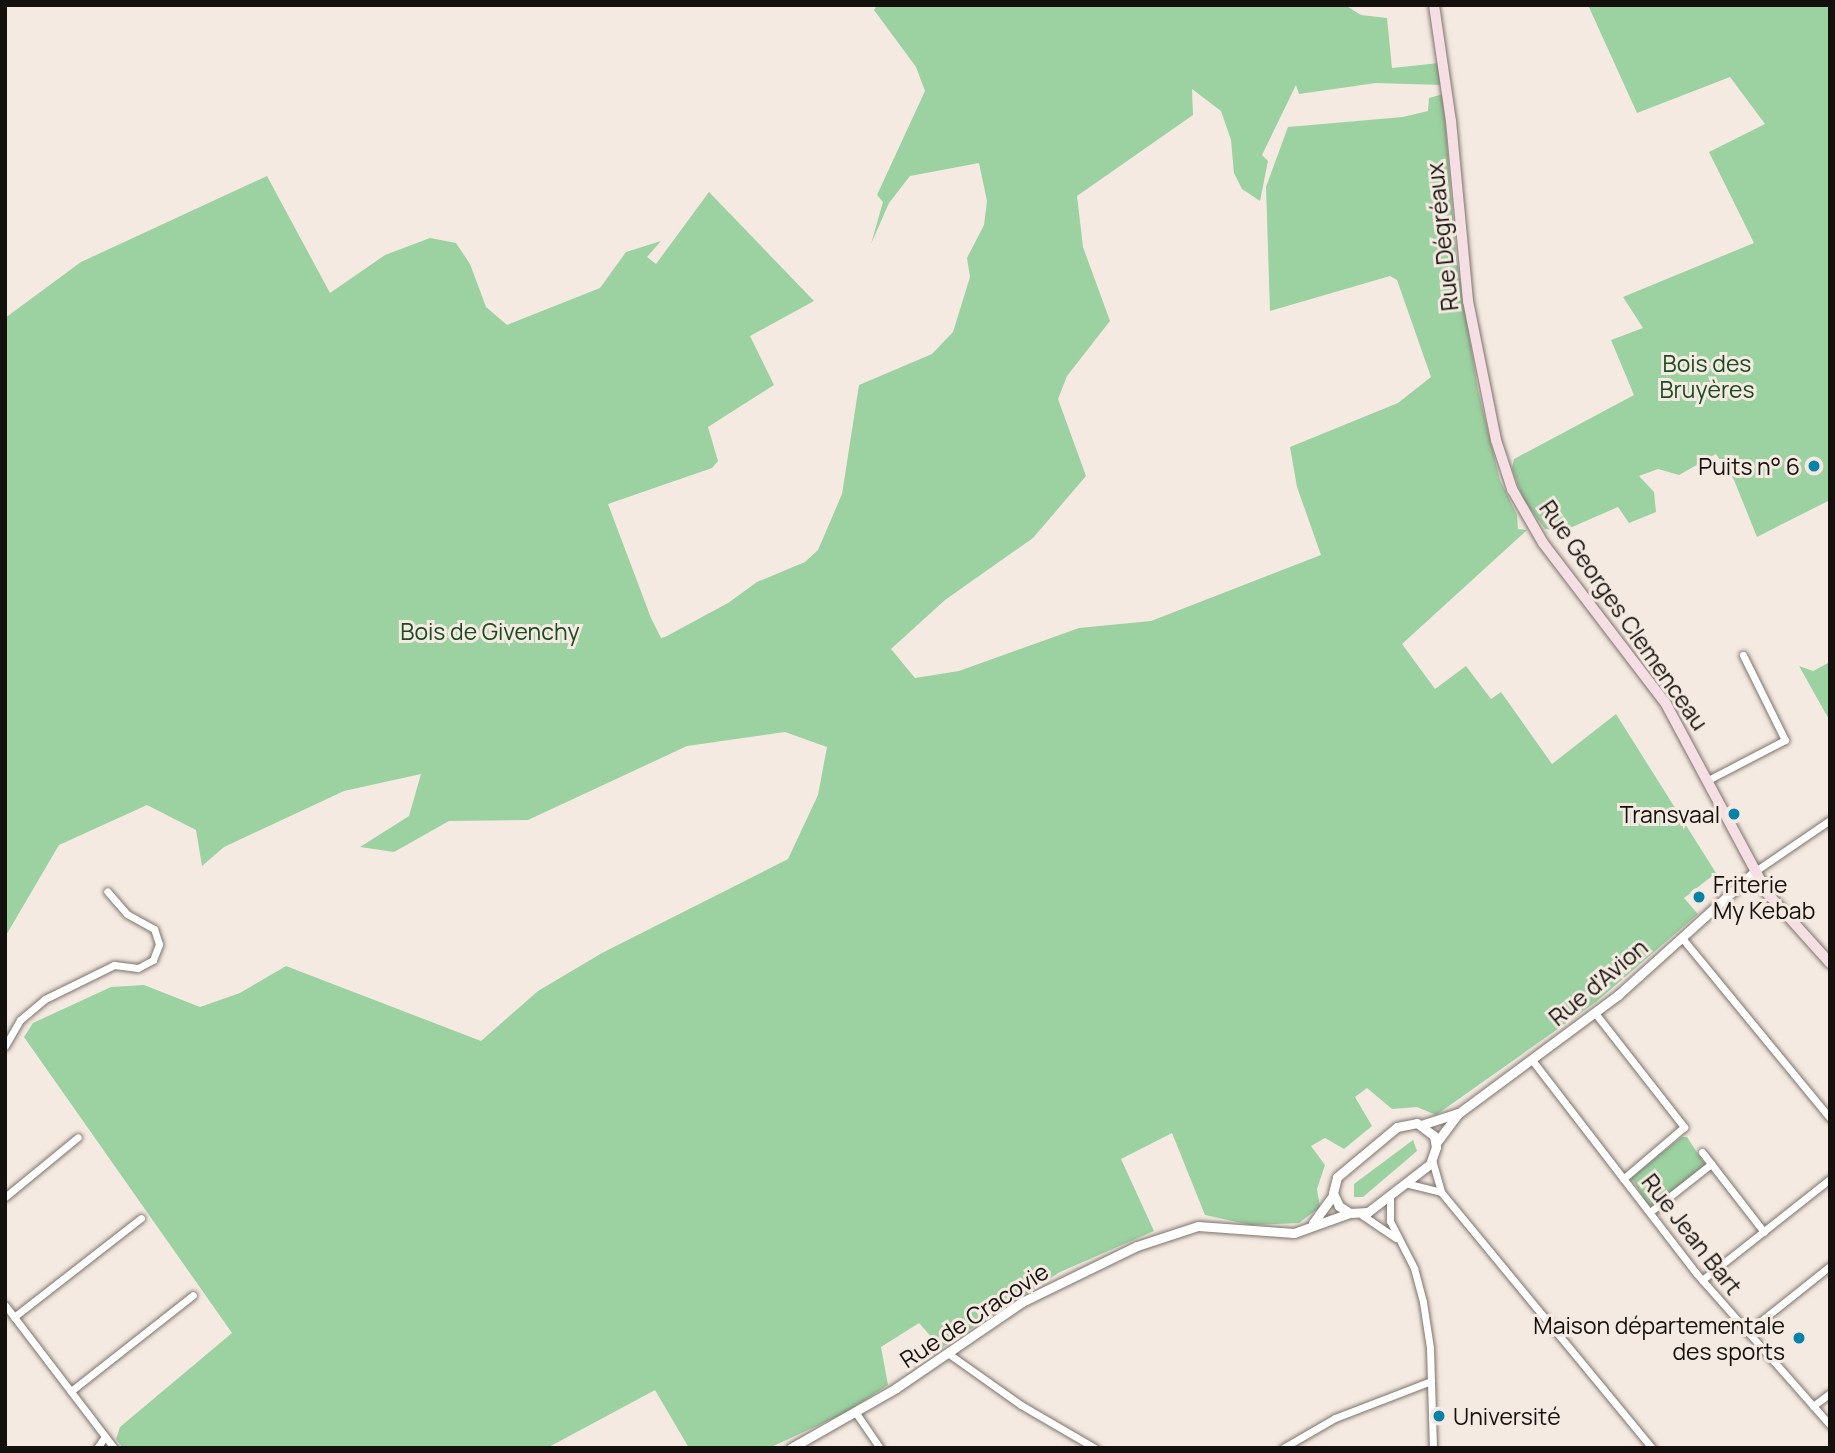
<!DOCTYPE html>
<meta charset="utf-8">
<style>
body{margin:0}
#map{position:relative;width:1835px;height:1453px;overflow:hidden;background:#f5eae1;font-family:Manrope,sans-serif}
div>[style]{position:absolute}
.green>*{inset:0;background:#9cd1a1}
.roads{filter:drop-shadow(0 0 2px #7c736b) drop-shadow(0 0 2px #7c736b)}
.minor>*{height:7px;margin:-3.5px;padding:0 3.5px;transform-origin:3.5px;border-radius:3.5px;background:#fff}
.tertiary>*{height:9px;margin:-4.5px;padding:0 4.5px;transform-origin:4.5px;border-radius:4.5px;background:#fff}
.secondary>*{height:10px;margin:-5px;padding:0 5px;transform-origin:5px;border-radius:5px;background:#f5dee4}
.dots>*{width:19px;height:19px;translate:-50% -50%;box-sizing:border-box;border:4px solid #f5eae1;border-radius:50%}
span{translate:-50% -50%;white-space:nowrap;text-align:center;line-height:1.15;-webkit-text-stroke:6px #f5eae1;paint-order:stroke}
.street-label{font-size:23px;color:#13100d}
.park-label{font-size:23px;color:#184b21}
.poi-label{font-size:23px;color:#13100d}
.right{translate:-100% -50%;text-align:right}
.left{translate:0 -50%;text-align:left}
.frame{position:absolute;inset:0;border:7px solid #13100d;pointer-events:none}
</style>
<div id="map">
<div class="green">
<div style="clip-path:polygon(877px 5px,1345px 5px,1361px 15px,1387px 18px,1392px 68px,1439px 63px,1442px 85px,1376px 83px,1299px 94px,1296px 85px,1262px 155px,1268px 161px,1260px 201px,1242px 189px,1234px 173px,1231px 140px,1221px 111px,1192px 89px,1193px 115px,1077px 196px,1083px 247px,1110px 321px,1067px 376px,1058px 399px,1086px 476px,1033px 538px,945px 600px,891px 649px,915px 678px,959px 671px,1079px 628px,1151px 621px,1321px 555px,1297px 487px,1290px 447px,1398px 403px,1431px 377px,1397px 280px,1390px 276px,1270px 311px,1266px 187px,1288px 127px,1403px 117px,1428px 111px,1429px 98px,1443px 94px,1456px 254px,1478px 390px,1500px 480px,1517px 515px,1518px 529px,1527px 530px,1402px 644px,1435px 689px,1466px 666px,1491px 699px,1501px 692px,1552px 764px,1616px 714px,1716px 873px,1684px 898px,1698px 914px,1596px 1002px,1436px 1115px,1417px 1107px,1392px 1109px,1367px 1088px,1355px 1097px,1372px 1126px,1344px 1149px,1325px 1138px,1311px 1146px,1325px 1165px,1317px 1189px,1320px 1207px,1299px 1223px,1251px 1225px,1205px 1215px,1172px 1133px,1121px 1159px,1154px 1231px,1060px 1272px,941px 1348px,919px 1323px,881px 1347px,888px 1385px,845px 1413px,769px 1448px,689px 1448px,655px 1390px,547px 1448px,123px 1448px,116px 1439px,120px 1427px,232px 1333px,24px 1037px,33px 1023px,111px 987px,144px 985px,200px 1007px,240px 993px,286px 966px,481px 1041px,538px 991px,602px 953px,788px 859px,818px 795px,827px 747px,785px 732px,687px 746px,528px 820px,449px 821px,394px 852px,360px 847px,409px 816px,421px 774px,344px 791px,224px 847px,202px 866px,196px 830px,147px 805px,59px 845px,5px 937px,5px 318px,81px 262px,267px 176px,330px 293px,385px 255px,430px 238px,456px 243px,470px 264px,486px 307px,507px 325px,600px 288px,626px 252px,661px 241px,647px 257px,656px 264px,709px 192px,814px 301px,750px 336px,774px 385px,708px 427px,718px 461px,712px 468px,608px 504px,651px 618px,661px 638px,665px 637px,728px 603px,757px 582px,805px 562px,818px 550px,842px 494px,859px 385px,932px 354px,953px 332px,970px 277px,967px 258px,984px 225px,987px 201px,979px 163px,910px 176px,889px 203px,871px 244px,883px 202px,877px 195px,925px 91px,916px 67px,874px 10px)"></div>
<div style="clip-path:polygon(1588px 5px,1830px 5px,1830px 500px,1757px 537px,1734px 480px,1716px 454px,1679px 475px,1658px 469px,1639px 476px,1654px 492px,1656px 512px,1629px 523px,1618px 507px,1563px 531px,1545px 529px,1523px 499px,1512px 468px,1514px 459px,1634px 395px,1611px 340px,1643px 328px,1623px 297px,1754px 243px,1709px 152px,1765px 124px,1730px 77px,1637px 113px)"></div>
<div style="clip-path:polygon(1830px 662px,1830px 721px,1799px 666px,1813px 671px)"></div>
<div style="clip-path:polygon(1682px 1137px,1687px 1137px,1706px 1166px,1654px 1206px,1648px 1205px,1631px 1177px)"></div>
<div style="clip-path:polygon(1413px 1140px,1417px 1151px,1363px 1197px,1354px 1197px,1354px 1184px)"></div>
</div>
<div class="roads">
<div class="minor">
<div style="left:1708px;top:780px;width:87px;rotate:-27.5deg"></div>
<div style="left:1785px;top:740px;width:95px;rotate:-116.3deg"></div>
<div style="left:1754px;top:872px;width:92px;rotate:-34.4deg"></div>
<div style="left:1682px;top:938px;width:233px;rotate:50.6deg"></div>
<div style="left:1595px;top:1013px;width:145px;rotate:52deg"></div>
<div style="left:1684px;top:1127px;width:80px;rotate:139.6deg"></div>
<div style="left:5px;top:1046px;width:30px;rotate:-60deg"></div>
<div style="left:20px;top:1020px;width:33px;rotate:-40deg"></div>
<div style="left:45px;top:999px;width:77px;rotate:-26.2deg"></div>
<div style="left:114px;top:965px;width:24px;rotate:7deg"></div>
<div style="left:138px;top:968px;width:17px;rotate:-28deg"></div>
<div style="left:153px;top:960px;width:17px;rotate:-69deg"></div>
<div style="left:159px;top:944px;width:16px;rotate:-108deg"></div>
<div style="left:154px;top:929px;width:31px;rotate:-151deg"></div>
<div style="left:127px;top:914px;width:30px;rotate:-131deg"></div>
<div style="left:1532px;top:1060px;width:269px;rotate:52.4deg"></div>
<div style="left:1696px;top:1273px;width:203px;rotate:48.6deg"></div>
<div style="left:1702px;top:1152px;width:101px;rotate:52.2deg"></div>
<div style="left:1432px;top:1160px;width:33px;rotate:74deg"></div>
<div style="left:1441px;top:1192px;width:332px;rotate:50.5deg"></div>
<div style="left:1405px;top:1183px;width:37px;rotate:14deg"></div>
<div style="left:1390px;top:1195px;width:26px;rotate:90deg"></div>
<div style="left:1390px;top:1221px;width:53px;rotate:62.9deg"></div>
<div style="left:1414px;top:1268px;width:35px;rotate:75deg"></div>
<div style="left:1423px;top:1302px;width:47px;rotate:81.3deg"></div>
<div style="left:1430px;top:1348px;width:100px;rotate:88.3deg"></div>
<div style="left:5px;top:1197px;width:94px;rotate:-39.4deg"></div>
<div style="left:1650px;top:1212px;width:78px;rotate:-38.2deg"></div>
<div style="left:1362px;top:1215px;width:41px;rotate:34.1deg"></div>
<div style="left:1702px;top:1280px;width:163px;rotate:-38.3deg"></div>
<div style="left:5px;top:1305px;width:180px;rotate:52.7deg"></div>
<div style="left:14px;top:1317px;width:161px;rotate:-37.9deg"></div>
<div style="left:1747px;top:1332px;width:106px;rotate:-38.5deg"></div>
<div style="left:949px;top:1354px;width:88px;rotate:35.3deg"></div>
<div style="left:1021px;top:1405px;width:86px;rotate:30.2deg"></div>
<div style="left:71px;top:1391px;width:155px;rotate:-38.2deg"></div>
<div style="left:1813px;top:1406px;width:21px;rotate:-37deg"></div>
<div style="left:856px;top:1413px;width:42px;rotate:55.6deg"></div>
<div style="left:97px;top:1448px;width:12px;rotate:-55deg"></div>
<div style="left:1283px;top:1448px;width:60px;rotate:-30deg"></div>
<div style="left:1335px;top:1418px;width:103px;rotate:-21.1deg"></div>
</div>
<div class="tertiary">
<div style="left:1417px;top:1123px;width:21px;rotate:37deg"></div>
<div style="left:1434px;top:1136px;width:11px;rotate:80deg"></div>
<div style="left:1436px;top:1147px;width:18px;rotate:109deg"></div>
<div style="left:1430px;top:1164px;width:78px;rotate:142.3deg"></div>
<div style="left:1368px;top:1212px;width:18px;rotate:177deg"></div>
<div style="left:1350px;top:1213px;width:13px;rotate:-148deg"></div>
<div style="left:1339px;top:1206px;width:14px;rotate:-115deg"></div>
<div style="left:1333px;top:1193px;width:16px;rotate:-76deg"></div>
<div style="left:1337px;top:1177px;width:78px;rotate:-39.8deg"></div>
<div style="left:1397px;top:1127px;width:20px;rotate:-11deg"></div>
<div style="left:1421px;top:1125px;width:38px;rotate:-18deg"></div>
<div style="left:1436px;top:1143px;width:38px;rotate:-53deg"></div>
<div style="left:1459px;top:1113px;width:198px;rotate:-36.6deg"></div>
<div style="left:1618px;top:995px;width:183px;rotate:-42.1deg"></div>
<div style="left:1313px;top:1223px;width:34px;rotate:-54deg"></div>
<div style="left:791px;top:1448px;width:121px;rotate:-29.7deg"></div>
<div style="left:896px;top:1388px;width:153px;rotate:-34.3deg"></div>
<div style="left:1022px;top:1302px;width:128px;rotate:-26deg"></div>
<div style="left:1137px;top:1246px;width:64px;rotate:-18.2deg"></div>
<div style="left:1198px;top:1226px;width:96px;rotate:4.2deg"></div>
<div style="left:1294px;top:1233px;width:59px;rotate:-19.7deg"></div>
</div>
<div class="secondary">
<div style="left:1434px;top:5px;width:117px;rotate:81.7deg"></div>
<div style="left:1451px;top:121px;width:181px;rotate:84.6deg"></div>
<div style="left:1468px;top:301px;width:142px;rotate:78.6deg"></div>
<div style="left:1496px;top:440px;width:52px;rotate:71.9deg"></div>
<div style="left:1512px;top:489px;width:62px;rotate:60.1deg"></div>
<div style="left:1543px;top:543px;width:203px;rotate:52.6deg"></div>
<div style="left:1666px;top:704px;width:216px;rotate:61.8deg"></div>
<div style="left:1768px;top:894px;width:93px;rotate:48.1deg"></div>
</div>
</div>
<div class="dots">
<div style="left:1814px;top:466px;background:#0782a7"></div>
<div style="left:1734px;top:814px;background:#0782a7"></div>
<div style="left:1699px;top:897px;background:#0782a7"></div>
<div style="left:1799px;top:1338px;background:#0782a7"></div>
<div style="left:1439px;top:1416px;background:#0782a7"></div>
</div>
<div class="street-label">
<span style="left:1442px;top:237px;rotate:-96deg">Rue Dégréaux</span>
<span style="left:1624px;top:615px;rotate:55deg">Rue Georges Clemenceau</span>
<span style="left:1598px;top:982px;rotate:-40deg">Rue d'Avion</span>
<span style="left:1692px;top:1234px;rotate:52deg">Rue Jean Bart</span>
<span style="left:974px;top:1315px;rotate:-33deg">Rue de Cracovie</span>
</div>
<div class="park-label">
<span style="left:1707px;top:376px">Bois des<br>Bruyères</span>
<span style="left:490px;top:631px">Bois de Givenchy</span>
</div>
<div class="poi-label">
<span class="right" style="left:1800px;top:466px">Puits n° 6</span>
<span class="right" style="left:1720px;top:814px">Transvaal</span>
<span class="left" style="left:1713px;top:897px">Friterie<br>My Kebab</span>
<span class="right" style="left:1785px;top:1338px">Maison départementale<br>des sports</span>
<span class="left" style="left:1453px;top:1416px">Université</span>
</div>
<div class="frame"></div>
</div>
